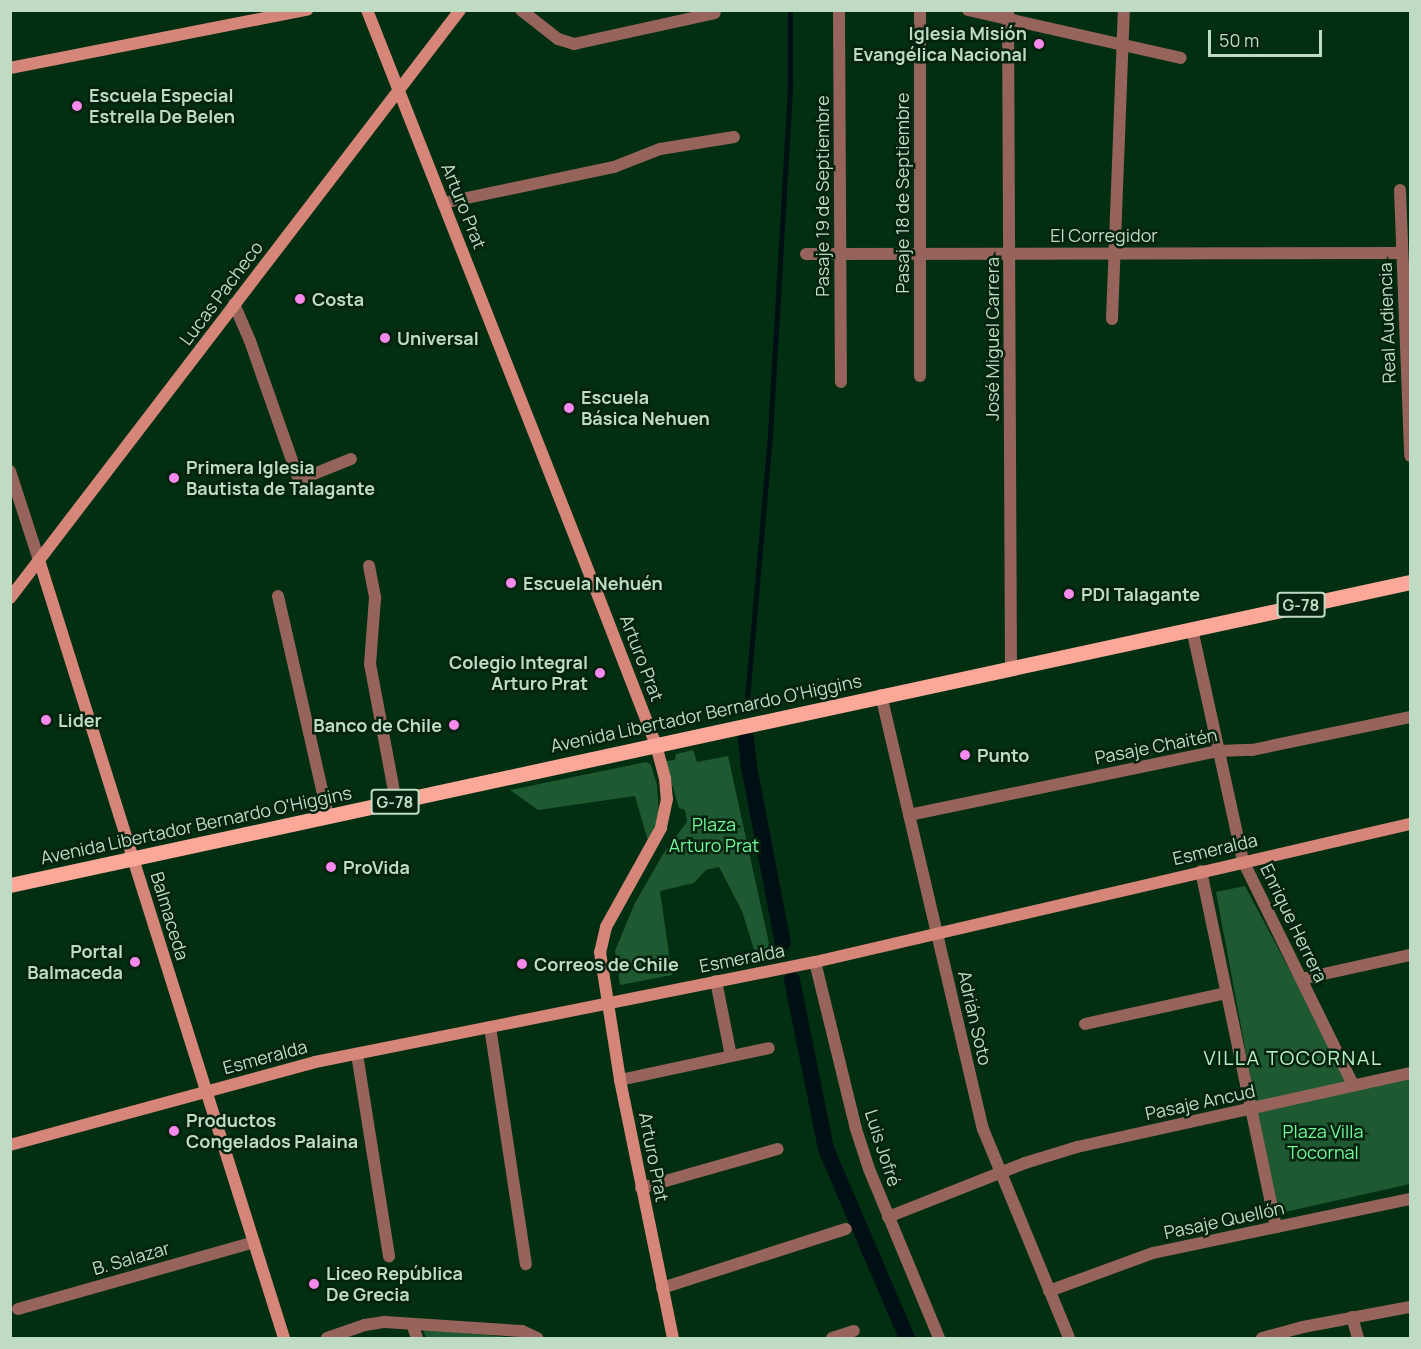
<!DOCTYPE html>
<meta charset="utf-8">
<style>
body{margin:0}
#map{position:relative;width:1421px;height:1349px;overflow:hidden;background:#022e12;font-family:Manrope,sans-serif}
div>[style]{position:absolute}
.green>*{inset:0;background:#1f5931}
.stream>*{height:4.5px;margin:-2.25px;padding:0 2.25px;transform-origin:2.25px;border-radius:2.25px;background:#000f13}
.canal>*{height:16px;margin:-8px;padding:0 8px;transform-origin:8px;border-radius:8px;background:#000f13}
.street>*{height:12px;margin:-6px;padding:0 6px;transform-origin:6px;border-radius:6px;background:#96645a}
.secondary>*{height:12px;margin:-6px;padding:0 6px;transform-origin:6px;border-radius:6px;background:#d68678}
.primary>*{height:15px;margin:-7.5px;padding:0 7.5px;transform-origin:7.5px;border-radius:7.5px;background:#fba899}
.dots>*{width:16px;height:16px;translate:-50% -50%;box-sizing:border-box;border:3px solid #05220e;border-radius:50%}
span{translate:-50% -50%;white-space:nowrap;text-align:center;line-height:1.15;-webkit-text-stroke:5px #05220e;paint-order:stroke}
.shield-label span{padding:2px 4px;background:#05220e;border:2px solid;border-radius:4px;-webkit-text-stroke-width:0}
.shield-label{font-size:16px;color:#bfdbc4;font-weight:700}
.poi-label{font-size:18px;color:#bfdbc4;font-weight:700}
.right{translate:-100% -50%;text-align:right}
.left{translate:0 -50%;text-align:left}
.street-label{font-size:18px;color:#bfdbc4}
.park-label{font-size:18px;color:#71fa9a}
.neighbourhood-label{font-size:20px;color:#b8f2c4;letter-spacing:1.5px}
.frame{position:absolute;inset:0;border:12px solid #bfdbc4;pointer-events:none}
.scale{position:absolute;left:1208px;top:30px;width:114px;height:27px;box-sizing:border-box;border:3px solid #bfdbc4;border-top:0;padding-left:8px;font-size:18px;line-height:21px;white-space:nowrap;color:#bfdbc4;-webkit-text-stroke:4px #05220e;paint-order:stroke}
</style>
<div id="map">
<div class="green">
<div style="clip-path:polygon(693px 750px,697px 762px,728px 756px,770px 948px,755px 953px,742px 911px,719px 867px,706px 870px,694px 883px,660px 891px,672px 975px,620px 985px,615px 951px,634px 905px,663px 854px,687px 822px,685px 810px,679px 808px,665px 761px,675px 760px,676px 754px)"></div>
<div style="clip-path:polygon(646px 762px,651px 765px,657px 785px,659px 816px,648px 841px,635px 796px,538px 810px,510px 790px)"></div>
<div style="clip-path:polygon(1245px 886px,1354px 1091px,1409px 1079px,1410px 1184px,1276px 1214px,1216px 892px)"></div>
<div style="clip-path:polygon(423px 1329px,519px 1338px,426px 1338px)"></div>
</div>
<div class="stream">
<div style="left:747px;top:699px;width:265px;rotate:-85deg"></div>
<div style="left:770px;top:435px;width:352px;rotate:-86.7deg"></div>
<div style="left:790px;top:84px;width:74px;rotate:-90deg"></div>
</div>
<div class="canal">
<div style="left:746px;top:738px;width:29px;rotate:84deg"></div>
<div style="left:749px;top:767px;width:179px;rotate:79.1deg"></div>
<div style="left:792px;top:980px;width:172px;rotate:78.6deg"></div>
<div style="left:826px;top:1149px;width:206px;rotate:66.8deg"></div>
</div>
<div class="street">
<div style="left:521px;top:10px;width:47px;rotate:38.1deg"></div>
<div style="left:558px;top:39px;width:17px;rotate:17deg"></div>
<div style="left:574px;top:44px;width:144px;rotate:-12.4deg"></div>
<div style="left:839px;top:10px;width:372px;rotate:89.7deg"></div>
<div style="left:920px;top:10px;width:366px;rotate:90deg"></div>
<div style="left:968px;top:10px;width:218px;rotate:12.7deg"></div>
<div style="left:1008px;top:10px;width:658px;rotate:89.74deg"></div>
<div style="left:1400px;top:190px;width:266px;rotate:87.8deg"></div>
<div style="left:443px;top:203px;width:175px;rotate:-11.9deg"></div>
<div style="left:614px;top:167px;width:49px;rotate:-21.4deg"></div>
<div style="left:660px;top:149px;width:75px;rotate:-9.2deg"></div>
<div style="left:806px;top:254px;width:596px;rotate:-0.1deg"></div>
<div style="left:234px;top:304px;width:40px;rotate:66.6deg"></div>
<div style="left:250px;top:341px;width:147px;rotate:70.6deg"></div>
<div style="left:299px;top:480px;width:56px;rotate:-22deg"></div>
<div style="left:1112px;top:319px;width:309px;rotate:-87.8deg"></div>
<div style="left:10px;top:471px;width:94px;rotate:72deg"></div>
<div style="left:369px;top:566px;width:33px;rotate:79deg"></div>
<div style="left:375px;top:598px;width:66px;rotate:94.3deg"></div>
<div style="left:370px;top:664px;width:140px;rotate:79.3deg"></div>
<div style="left:278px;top:596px;width:226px;rotate:77.2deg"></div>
<div style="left:1192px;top:629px;width:238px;rotate:77.6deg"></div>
<div style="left:1243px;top:861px;width:250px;rotate:63.8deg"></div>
<div style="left:881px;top:695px;width:446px;rotate:76.8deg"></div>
<div style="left:983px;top:1129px;width:226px;rotate:67.6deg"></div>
<div style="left:909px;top:815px;width:316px;rotate:-11.7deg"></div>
<div style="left:1218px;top:751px;width:34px;rotate:-2deg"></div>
<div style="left:1252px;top:750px;width:161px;rotate:-11.8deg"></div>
<div style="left:1201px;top:871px;width:364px;rotate:78.1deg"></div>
<div style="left:815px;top:962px;width:172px;rotate:76.2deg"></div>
<div style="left:856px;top:1129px;width:42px;rotate:72deg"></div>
<div style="left:869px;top:1169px;width:183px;rotate:67.5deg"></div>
<div style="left:1301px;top:979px;width:112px;rotate:-12.4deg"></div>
<div style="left:716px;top:981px;width:76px;rotate:78.7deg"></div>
<div style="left:1085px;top:1024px;width:144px;rotate:-12.4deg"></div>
<div style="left:490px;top:1027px;width:240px;rotate:81.4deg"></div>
<div style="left:357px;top:1054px;width:205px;rotate:81deg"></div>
<div style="left:620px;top:1080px;width:152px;rotate:-12.1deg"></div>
<div style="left:641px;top:1188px;width:142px;rotate:-15.9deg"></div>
<div style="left:888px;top:1217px;width:147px;rotate:-21.5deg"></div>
<div style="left:1025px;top:1163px;width:54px;rotate:-17.1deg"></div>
<div style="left:1077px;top:1147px;width:341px;rotate:-12.5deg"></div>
<div style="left:662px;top:1288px;width:193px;rotate:-17.8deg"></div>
<div style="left:1049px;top:1291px;width:111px;rotate:-20.1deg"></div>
<div style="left:1153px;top:1253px;width:263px;rotate:-11.9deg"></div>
<div style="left:18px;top:1309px;width:245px;rotate:-15.8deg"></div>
<div style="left:1352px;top:1317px;width:22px;rotate:74deg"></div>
<div style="left:412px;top:1324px;width:15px;rotate:70deg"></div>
<div style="left:327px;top:1338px;width:40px;rotate:-18.9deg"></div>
<div style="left:365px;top:1325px;width:20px;rotate:-9deg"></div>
<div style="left:385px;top:1322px;width:137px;rotate:3.8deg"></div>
<div style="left:522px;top:1331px;width:17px;rotate:25deg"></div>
<div style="left:832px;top:1338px;width:23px;rotate:-18deg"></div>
<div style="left:1262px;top:1338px;width:42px;rotate:-15deg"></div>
<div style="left:1303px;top:1327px;width:109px;rotate:-10.6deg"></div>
</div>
<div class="secondary">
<div style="left:367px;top:10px;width:613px;rotate:68.46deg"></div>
<div style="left:592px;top:580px;width:177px;rotate:68.8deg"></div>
<div style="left:656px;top:745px;width:34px;rotate:75deg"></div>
<div style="left:665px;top:778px;width:21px;rotate:85deg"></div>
<div style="left:667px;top:799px;width:30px;rotate:102deg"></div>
<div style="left:661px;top:828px;width:113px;rotate:119.1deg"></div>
<div style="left:606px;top:927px;width:26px;rotate:103deg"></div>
<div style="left:600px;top:952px;width:130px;rotate:81.1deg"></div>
<div style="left:620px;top:1080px;width:263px;rotate:78.4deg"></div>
<div style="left:10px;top:68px;width:303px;rotate:-11.1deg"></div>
<div style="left:39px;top:560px;width:816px;rotate:72.52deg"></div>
<div style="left:10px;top:598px;width:740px;rotate:-52.57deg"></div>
<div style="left:10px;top:1145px;width:316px;rotate:-15.2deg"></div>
<div style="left:315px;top:1062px;width:510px;rotate:-11.31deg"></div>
<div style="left:815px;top:962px;width:611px;rotate:-13.06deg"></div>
</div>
<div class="primary">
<div style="left:10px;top:885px;width:1432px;rotate:-12.21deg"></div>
</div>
<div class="dots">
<div style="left:1039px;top:44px;background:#f788ec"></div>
<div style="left:77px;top:106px;background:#f788ec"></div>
<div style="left:300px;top:299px;background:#f788ec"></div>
<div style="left:385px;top:338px;background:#f788ec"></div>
<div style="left:569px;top:408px;background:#f788ec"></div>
<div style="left:174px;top:478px;background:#f788ec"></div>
<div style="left:511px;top:583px;background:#f788ec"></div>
<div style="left:1069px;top:594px;background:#f788ec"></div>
<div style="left:600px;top:673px;background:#f788ec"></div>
<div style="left:46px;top:720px;background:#f788ec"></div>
<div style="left:454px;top:725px;background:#f788ec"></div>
<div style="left:965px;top:755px;background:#f788ec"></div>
<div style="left:331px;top:867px;background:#f788ec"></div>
<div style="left:135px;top:962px;background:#f788ec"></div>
<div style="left:522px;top:964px;background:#f788ec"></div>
<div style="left:174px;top:1131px;background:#f788ec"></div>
<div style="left:314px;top:1284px;background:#f788ec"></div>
</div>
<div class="shield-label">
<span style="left:1301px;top:605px">G-78</span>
<span style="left:395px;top:802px">G-78</span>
</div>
<div class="poi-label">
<span class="right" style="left:1027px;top:44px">Iglesia Misión<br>Evangélica Nacional</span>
<span class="left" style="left:89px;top:106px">Escuela Especial<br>Estrella De Belen</span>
<span class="left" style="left:312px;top:299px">Costa</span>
<span class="left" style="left:397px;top:338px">Universal</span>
<span class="left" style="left:581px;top:408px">Escuela<br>Básica Nehuen</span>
<span class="left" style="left:186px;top:478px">Primera Iglesia<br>Bautista de Talagante</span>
<span class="left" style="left:523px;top:583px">Escuela Nehuén</span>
<span class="left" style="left:1081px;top:594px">PDI Talagante</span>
<span class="right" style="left:588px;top:673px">Colegio Integral<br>Arturo Prat</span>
<span class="left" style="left:58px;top:720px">Lider</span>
<span class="right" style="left:442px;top:725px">Banco de Chile</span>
<span class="left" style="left:977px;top:755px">Punto</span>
<span class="left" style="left:343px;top:867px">ProVida</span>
<span class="right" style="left:123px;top:962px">Portal<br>Balmaceda</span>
<span class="left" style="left:534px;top:964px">Correos de Chile</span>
<span class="left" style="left:186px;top:1131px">Productos<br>Congelados Palaina</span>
<span class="left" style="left:326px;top:1284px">Liceo República<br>De Grecia</span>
</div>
<div class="street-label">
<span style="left:902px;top:193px;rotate:-90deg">Pasaje 18 de Septiembre</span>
<span style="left:822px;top:196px;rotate:-90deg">Pasaje 19 de Septiembre</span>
<span style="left:464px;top:206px;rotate:68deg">Arturo Prat</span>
<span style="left:1104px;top:235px">El Corregidor</span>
<span style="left:221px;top:293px;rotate:-53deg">Lucas Pacheco</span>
<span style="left:1387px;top:323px;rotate:-92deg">Real Audiencia</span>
<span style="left:992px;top:339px;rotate:-90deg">José Miguel Carrera</span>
<span style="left:642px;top:658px;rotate:69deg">Arturo Prat</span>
<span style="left:706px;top:713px;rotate:-12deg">Avenida Libertador Bernardo O'Higgins</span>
<span style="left:1156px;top:746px;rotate:-11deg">Pasaje Chaitén</span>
<span style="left:196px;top:825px;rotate:-12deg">Avenida Libertador Bernardo O'Higgins</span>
<span style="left:1215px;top:849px;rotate:-13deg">Esmeralda</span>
<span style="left:170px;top:916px;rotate:73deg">Balmaceda</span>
<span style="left:1294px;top:923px;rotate:64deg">Enrique Herrera</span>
<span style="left:742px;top:958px;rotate:-11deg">Esmeralda</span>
<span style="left:975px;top:1018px;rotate:77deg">Adrián Soto</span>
<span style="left:265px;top:1057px;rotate:-15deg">Esmeralda</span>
<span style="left:1200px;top:1102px;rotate:-12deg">Pasaje Ancud</span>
<span style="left:883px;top:1148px;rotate:72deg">Luis Jofré</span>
<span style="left:654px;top:1157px;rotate:79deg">Arturo Prat</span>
<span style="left:1224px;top:1220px;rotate:-12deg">Pasaje Quellón</span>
<span style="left:131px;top:1258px;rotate:-16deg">B. Salazar</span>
</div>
<div class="park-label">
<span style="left:714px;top:835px">Plaza<br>Arturo Prat</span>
<span style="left:1323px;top:1142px">Plaza Villa<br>Tocornal</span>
</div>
<div class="neighbourhood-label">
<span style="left:1293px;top:1057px">VILLA TOCORNAL</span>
</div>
<div class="frame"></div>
<div class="scale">50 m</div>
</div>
